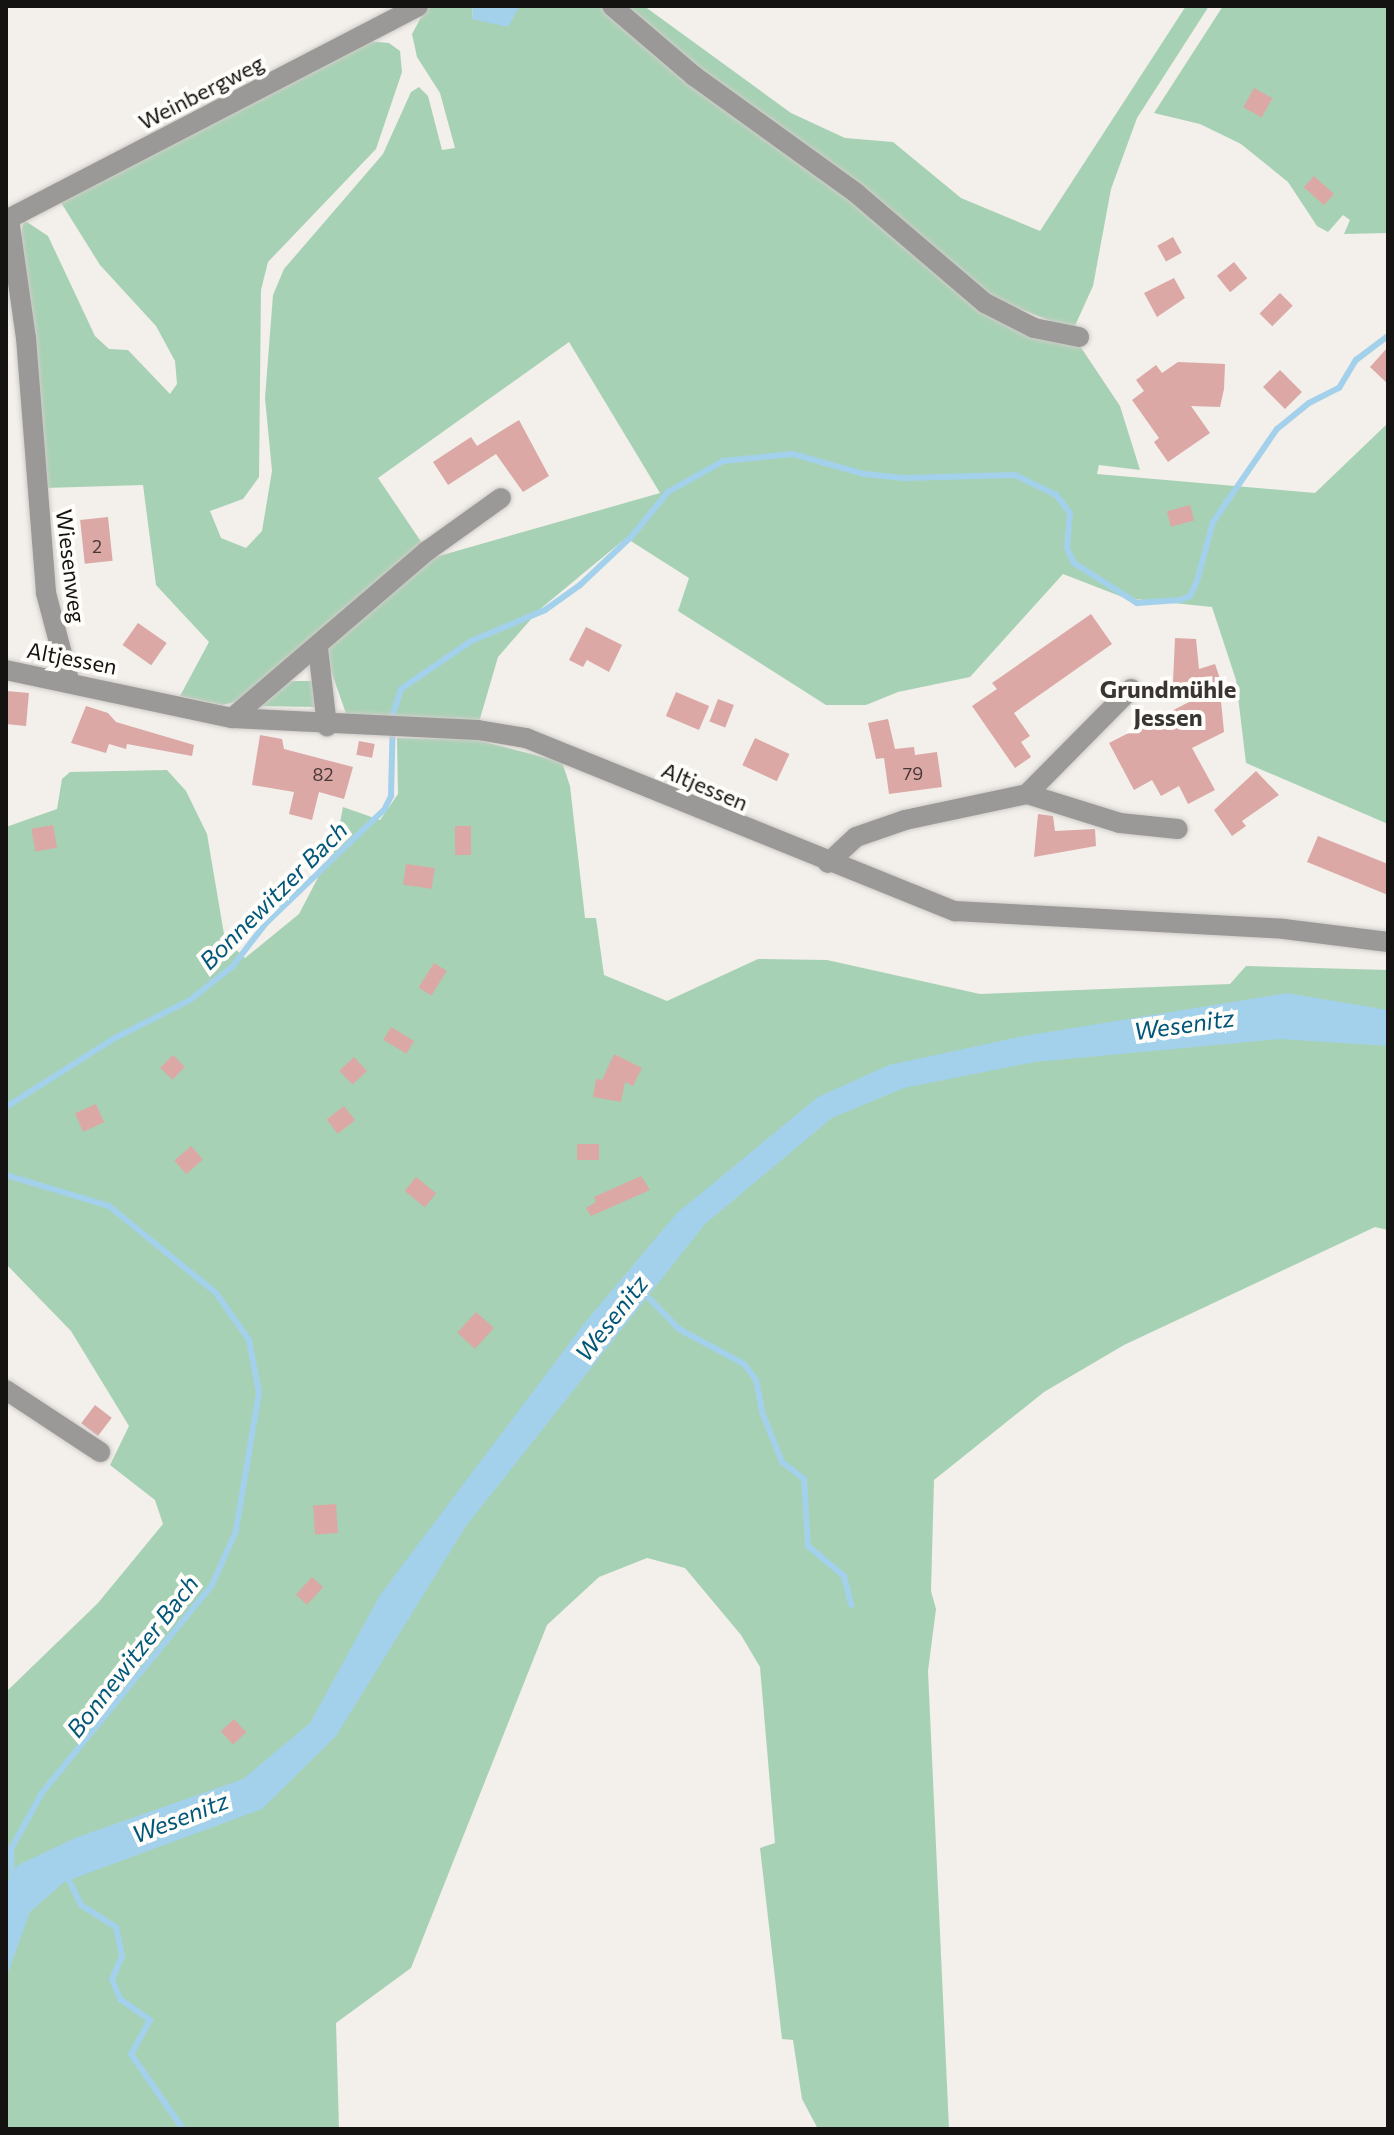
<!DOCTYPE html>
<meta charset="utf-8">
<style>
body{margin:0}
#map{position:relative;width:1394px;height:2135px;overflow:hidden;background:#f3efeb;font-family:Commissioner,sans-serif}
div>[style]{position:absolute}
.green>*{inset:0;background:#a7d1b4}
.water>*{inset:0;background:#a3d1eb}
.stream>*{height:6px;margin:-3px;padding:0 3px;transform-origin:3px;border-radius:3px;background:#a3d1eb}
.building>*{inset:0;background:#dba8a5;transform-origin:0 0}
.roads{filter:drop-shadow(0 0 2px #cfccc8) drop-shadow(0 0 2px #cfccc8)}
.minor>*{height:20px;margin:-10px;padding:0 10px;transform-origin:10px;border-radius:10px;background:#9b9998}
span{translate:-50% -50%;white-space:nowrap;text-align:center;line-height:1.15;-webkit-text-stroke:8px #fffdfa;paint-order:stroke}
.number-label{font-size:18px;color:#463837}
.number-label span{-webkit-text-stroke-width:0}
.street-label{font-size:22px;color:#141312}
.neighbourhood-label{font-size:24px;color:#383532;font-weight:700}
.water-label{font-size:24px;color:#005779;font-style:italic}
.frame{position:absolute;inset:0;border:8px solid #141312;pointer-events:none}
</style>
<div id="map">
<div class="green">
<div style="clip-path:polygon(427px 6px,473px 6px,472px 19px,520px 6px,605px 6px,850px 196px,981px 306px,1078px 343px,1120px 406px,1140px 470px,1099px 465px,1097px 474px,1315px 493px,1388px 423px,1388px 824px,1246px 763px,1236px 680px,1212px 607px,1125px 598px,1063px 574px,970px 677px,898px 692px,866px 705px,826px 705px,678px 611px,689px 578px,626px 538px,539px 610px,498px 657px,479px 722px,349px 722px,324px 651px,432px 558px,660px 493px,569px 342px,378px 478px,424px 546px,240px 701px,222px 705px,180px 696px,209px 642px,156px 585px,143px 485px,44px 488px,20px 239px,24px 220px,48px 236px,95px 336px,109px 349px,128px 350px,170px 394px,177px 384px,175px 361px,156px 326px,100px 265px,60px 201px,367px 41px,389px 43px,400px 51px,402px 72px,376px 149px,268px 262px,261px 290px,259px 477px,243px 499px,210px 511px,221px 538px,246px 548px,262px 531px,272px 471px,265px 398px,273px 295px,284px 269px,383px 154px,411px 92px,419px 87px,428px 96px,442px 150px,455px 148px,440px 93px,417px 57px,412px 34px)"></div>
<div style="clip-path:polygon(620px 6px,644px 6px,791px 113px,845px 138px,893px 142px,961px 198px,1040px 231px,1186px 6px,1209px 6px,1137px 118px,1111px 189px,1093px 286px,1073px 330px,990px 297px,696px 71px)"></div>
<div style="clip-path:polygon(1223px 6px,1388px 6px,1388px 233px,1344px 234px,1350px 220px,1343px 215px,1328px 232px,1317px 226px,1288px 182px,1241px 144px,1200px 124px,1154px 113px)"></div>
<div style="clip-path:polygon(287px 681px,316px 681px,317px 707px,257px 706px)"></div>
<div style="clip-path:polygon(397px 738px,473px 739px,562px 762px,570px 786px,585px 918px,596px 918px,604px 975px,667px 1001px,758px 959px,827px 960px,980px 994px,1230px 984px,1246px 966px,1388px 970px,1388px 1230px,1375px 1227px,1124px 1345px,1044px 1392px,934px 1480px,931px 1591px,936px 1609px,928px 1671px,949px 2129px,818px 2129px,802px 2099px,793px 2040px,782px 2039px,760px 1848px,775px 1843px,760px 1667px,741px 1635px,685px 1568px,647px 1558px,599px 1577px,547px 1625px,411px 1968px,336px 2023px,339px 2129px,6px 2129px,6px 1692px,98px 1603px,163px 1524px,155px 1500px,110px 1465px,129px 1426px,71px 1331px,6px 1264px,6px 827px,57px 809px,62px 779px,70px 772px,167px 770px,186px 791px,207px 834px,225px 940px,245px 958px,299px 914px,336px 843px,343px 807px,380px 820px,398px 794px)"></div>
</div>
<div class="water">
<div style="clip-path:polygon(473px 6px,520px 6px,508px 27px,472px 19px)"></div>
<div style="clip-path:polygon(1287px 993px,1388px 1010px,1388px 1046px,1280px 1039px,1035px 1062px,904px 1088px,832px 1118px,705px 1224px,466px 1526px,336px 1736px,262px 1809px,64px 1882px,30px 1912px,6px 1978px,6px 1884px,18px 1865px,75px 1838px,243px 1779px,310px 1723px,380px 1595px,586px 1321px,677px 1213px,818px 1097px,889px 1065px,1024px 1036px)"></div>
</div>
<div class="stream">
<div style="left:6px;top:1107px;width:127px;rotate:-32.4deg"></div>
<div style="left:113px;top:1039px;width:86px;rotate:-26.9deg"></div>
<div style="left:190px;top:1000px;width:53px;rotate:-38.2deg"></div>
<div style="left:232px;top:967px;width:56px;rotate:-52.3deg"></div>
<div style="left:266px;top:923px;width:163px;rotate:-43.8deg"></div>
<div style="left:384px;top:810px;width:16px;rotate:-63deg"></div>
<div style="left:391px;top:796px;width:82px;rotate:-88.6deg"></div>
<div style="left:393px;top:714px;width:26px;rotate:-72deg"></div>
<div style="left:401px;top:689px;width:85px;rotate:-34.4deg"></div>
<div style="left:471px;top:641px;width:80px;rotate:-22.7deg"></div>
<div style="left:545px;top:610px;width:43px;rotate:-35.5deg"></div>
<div style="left:580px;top:585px;width:71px;rotate:-43.3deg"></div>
<div style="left:632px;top:536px;width:57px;rotate:-50.7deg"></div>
<div style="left:668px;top:492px;width:63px;rotate:-29.4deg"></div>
<div style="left:723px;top:461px;width:70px;rotate:-5.7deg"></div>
<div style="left:793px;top:454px;width:74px;rotate:15.7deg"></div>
<div style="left:864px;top:474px;width:40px;rotate:5.7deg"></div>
<div style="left:904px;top:478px;width:111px;rotate:-1.5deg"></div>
<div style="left:1015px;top:475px;width:46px;rotate:26deg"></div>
<div style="left:1056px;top:495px;width:23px;rotate:52deg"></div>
<div style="left:1070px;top:513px;width:35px;rotate:95deg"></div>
<div style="left:1067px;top:548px;width:17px;rotate:65deg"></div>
<div style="left:1074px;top:563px;width:75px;rotate:32.4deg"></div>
<div style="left:1137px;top:603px;width:43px;rotate:-4deg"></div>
<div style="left:1180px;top:600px;width:11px;rotate:-22deg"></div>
<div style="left:1190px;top:596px;width:17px;rotate:-65deg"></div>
<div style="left:1197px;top:581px;width:61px;rotate:-74.8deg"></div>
<div style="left:1213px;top:522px;width:113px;rotate:-55.5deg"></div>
<div style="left:1277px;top:429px;width:41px;rotate:-39.1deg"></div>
<div style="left:1309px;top:403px;width:34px;rotate:-27deg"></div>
<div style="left:1339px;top:388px;width:33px;rotate:-59deg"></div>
<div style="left:1356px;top:360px;width:40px;rotate:-37deg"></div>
<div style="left:6px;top:1175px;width:108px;rotate:16.8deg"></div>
<div style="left:109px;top:1206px;width:138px;rotate:39.1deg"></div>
<div style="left:216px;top:1293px;width:57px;rotate:54.9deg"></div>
<div style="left:249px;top:1340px;width:54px;rotate:79.3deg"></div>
<div style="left:259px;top:1393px;width:140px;rotate:99.5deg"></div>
<div style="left:236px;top:1531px;width:59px;rotate:114deg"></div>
<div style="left:212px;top:1585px;width:269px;rotate:129.3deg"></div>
<div style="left:42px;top:1793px;width:64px;rotate:119deg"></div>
<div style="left:11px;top:1849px;width:35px;rotate:88deg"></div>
<div style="left:644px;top:1293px;width:50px;rotate:45.8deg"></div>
<div style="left:679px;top:1329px;width:74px;rotate:28.3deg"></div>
<div style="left:744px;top:1364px;width:20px;rotate:53deg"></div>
<div style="left:756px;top:1380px;width:33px;rotate:79deg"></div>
<div style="left:762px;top:1412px;width:54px;rotate:68.2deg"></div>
<div style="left:782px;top:1462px;width:28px;rotate:38deg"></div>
<div style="left:804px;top:1479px;width:67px;rotate:86.6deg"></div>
<div style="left:808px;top:1546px;width:47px;rotate:39.8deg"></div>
<div style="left:844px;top:1576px;width:30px;rotate:76deg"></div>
<div style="left:67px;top:1876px;width:32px;rotate:64deg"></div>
<div style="left:81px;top:1905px;width:41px;rotate:32.2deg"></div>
<div style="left:116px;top:1927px;width:30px;rotate:78deg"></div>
<div style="left:122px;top:1956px;width:25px;rotate:113deg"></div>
<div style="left:112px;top:1979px;width:22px;rotate:68deg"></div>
<div style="left:120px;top:1999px;width:37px;rotate:35deg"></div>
<div style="left:150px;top:2020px;width:39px;rotate:119deg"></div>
<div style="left:131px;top:2054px;width:91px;rotate:55.3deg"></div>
</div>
<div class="building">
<div style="left:1254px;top:88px;width:21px;height:22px;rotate:29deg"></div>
<div style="left:1314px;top:176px;width:27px;height:15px;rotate:42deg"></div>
<div style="left:1173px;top:237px;width:18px;height:18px;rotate:61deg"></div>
<div style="left:1234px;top:262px;width:21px;height:22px;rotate:51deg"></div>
<div style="clip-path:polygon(1174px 278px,1185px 298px,1157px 317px,1144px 293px)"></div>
<div style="left:1280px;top:293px;width:18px;height:29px;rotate:45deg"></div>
<div style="clip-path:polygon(1388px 347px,1388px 384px,1370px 367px)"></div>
<div style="clip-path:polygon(1178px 362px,1225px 364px,1224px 389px,1220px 407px,1191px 406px,1210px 433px,1168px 462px,1154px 442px,1159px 438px,1132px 400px,1144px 391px,1136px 380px,1156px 365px,1162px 373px)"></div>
<div style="left:1280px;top:370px;width:31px;height:24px;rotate:45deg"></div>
<div style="clip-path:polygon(519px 420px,549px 476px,523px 492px,496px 454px,448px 485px,433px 462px,471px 437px,477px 446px)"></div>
<div style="left:1190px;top:505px;width:16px;height:24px;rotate:75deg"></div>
<div style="left:108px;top:517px;width:44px;height:28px;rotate:84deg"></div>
<div style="clip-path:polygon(1091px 614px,1112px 644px,1014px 713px,1030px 736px,1021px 742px,1031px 757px,1015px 768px,972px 706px,997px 689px,992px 683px)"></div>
<div style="left:138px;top:623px;width:35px;height:27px;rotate:35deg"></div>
<div style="clip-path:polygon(586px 627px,622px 645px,609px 672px,587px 660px,583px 667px,569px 660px)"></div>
<div style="clip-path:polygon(1175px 638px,1196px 639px,1199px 669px,1215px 664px,1227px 699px,1221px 701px,1224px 732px,1192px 748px,1215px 790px,1188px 804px,1179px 786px,1161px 796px,1152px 780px,1134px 790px,1109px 743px,1195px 699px,1173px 682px)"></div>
<div style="left:6px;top:691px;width:23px;height:33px;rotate:5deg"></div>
<div style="left:676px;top:692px;width:36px;height:26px;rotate:23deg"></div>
<div style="left:718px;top:699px;width:17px;height:24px;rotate:21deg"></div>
<div style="clip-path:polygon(86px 706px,108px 713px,116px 722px,194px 745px,192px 756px,127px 744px,126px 749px,109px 744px,106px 753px,71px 743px)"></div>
<div style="clip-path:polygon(888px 719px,895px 749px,914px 747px,915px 755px,937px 752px,942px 787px,889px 794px,884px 758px,876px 759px,868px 723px)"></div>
<div style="clip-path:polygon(260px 735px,282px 739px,284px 749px,353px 767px,344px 799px,319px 792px,312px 820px,289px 814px,294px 792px,252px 785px)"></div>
<div style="left:755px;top:738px;width:38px;height:30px;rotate:25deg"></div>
<div style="left:359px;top:741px;width:16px;height:14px;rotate:11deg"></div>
<div style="clip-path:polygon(1256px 771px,1279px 795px,1242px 821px,1246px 826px,1232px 836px,1214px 810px)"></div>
<div style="clip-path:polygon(1038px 814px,1053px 816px,1055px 831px,1095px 829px,1096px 846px,1034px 857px)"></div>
<div style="left:53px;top:825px;width:23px;height:22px;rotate:80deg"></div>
<div style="left:455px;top:826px;width:16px;height:29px"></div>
<div style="clip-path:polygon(1318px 836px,1388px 864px,1388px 895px,1307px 862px)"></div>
<div style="left:406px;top:864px;width:29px;height:21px;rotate:8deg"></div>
<div style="left:434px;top:963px;width:15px;height:29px;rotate:32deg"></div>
<div style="left:391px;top:1027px;width:27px;height:15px;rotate:31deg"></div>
<div style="clip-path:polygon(614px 1054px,642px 1068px,633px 1086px,625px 1082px,621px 1102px,593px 1097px,596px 1079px,602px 1080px)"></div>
<div style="left:173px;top:1055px;width:17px;height:18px;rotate:45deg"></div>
<div style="left:354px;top:1057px;width:19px;height:20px;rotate:47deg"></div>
<div style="left:96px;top:1104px;width:20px;height:23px;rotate:66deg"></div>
<div style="left:344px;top:1106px;width:18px;height:22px;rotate:52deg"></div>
<div style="left:577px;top:1144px;width:22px;height:16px"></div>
<div style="left:191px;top:1146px;width:18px;height:22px;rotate:49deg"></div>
<div style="clip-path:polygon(641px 1176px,650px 1190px,591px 1216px,586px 1208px,596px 1202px,594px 1197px)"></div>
<div style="left:416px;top:1177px;width:26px;height:18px;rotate:39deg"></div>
<div style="left:476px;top:1312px;width:24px;height:28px;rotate:42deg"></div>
<div style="left:95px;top:1405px;width:21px;height:23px;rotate:37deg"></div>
<div style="left:336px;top:1504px;width:29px;height:23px;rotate:86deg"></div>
<div style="left:312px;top:1577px;width:15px;height:24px;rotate:42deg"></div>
<div style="left:234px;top:1719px;width:18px;height:18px;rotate:47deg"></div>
</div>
<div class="roads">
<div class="minor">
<div style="left:612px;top:6px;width:108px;rotate:40.5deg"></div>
<div style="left:694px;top:76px;width:200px;rotate:35.8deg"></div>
<div style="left:856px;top:193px;width:170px;rotate:40.5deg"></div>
<div style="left:985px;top:303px;width:55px;rotate:27deg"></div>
<div style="left:1034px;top:328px;width:46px;rotate:11.3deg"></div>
<div style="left:9px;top:219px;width:120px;rotate:81.9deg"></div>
<div style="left:26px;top:338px;width:256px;rotate:85.5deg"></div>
<div style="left:46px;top:593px;width:90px;rotate:75.2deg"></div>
<div style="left:6px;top:220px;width:464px;rotate:-27.4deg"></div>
<div style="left:318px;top:648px;width:79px;rotate:83.4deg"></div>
<div style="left:6px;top:670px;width:231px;rotate:12deg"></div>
<div style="left:232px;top:718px;width:246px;rotate:2.8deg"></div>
<div style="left:478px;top:730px;width:49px;rotate:9.5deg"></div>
<div style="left:526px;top:738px;width:463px;rotate:22deg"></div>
<div style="left:955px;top:911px;width:329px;rotate:3.1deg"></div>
<div style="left:1284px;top:929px;width:105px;rotate:7.1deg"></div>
<div style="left:232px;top:718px;width:257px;rotate:-40.6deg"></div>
<div style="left:427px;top:551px;width:91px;rotate:-35.6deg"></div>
<div style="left:1027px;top:794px;width:97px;rotate:17.3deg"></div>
<div style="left:1120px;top:823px;width:58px;rotate:5.9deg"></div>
<div style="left:828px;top:863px;width:38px;rotate:-43deg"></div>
<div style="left:856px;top:837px;width:52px;rotate:-19.1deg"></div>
<div style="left:905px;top:820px;width:125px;rotate:-12deg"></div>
<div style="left:1027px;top:794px;width:148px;rotate:-45.3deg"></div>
<div style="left:6px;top:1390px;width:113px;rotate:33.4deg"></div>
</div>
</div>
<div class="number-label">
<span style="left:97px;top:546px">2</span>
<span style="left:913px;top:773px">79</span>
<span style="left:323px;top:774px">82</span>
</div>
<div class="street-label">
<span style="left:201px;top:92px;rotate:-27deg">Weinbergweg</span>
<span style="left:71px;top:566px;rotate:83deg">Wiesenweg</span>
<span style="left:72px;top:658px;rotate:11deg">Altjessen</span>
<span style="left:705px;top:786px;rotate:23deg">Altjessen</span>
</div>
<div class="neighbourhood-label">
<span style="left:1168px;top:703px">Grundmühle<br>Jessen</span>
</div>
<div class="water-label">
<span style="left:273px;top:895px;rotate:-45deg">Bonnewitzer Bach</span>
<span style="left:1184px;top:1024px;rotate:-8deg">Wesenitz</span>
<span style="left:611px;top:1318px;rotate:-52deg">Wesenitz</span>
<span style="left:132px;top:1656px;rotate:-52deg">Bonnewitzer Bach</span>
<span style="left:180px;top:1817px;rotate:-21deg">Wesenitz</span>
</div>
<div class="frame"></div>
</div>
